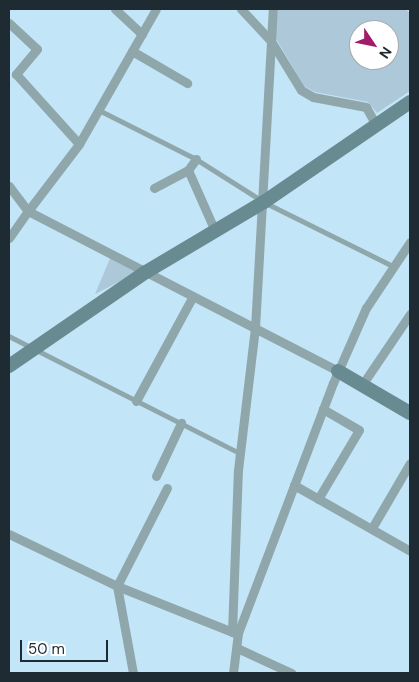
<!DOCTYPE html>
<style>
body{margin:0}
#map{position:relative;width:419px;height:682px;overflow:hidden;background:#c3e5f8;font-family:"DM Sans",sans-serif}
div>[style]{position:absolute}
.green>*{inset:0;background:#adc8d8}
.lane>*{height:4.5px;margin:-2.25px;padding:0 2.25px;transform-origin:2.25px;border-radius:2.25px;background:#8fa7ab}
.street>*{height:9px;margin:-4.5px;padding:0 4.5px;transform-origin:4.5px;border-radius:4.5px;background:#8fa7ab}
.secondary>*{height:14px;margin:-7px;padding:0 7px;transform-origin:7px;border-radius:7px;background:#688b92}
span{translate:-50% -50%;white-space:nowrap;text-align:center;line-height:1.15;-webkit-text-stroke:4px #fff;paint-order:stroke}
.frame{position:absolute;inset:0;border:10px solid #1e2b32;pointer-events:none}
.north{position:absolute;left:349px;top:20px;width:50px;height:50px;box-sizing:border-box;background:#fff;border:1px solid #a5aaad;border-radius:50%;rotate:124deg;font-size:14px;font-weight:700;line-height:20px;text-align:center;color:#1e2b32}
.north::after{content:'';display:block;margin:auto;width:18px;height:22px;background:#a11d6b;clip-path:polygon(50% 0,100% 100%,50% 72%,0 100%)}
.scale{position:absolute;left:20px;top:640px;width:88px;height:22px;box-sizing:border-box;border:2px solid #1e2b32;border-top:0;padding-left:6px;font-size:15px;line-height:18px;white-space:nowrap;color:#1e2b32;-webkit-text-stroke:4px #fff;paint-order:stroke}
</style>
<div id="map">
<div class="green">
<div style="clip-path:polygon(evenodd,278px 9px,405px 9px,410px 13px,410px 91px,377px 113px,368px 102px,315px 92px,304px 86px,275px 37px,278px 9px,359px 30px,389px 30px,389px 60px,359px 60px,359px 30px)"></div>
<div style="clip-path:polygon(111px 256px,141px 271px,95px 294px)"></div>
</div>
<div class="lane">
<div style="left:99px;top:110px;width:109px;rotate:26.8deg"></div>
<div style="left:196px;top:159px;width:80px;rotate:32.3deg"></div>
<div style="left:264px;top:202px;width:144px;rotate:26.4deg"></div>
<div style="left:9px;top:336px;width:259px;rotate:26.9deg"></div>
</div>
<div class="street">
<div style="left:115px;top:9px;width:37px;rotate:43deg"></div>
<div style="left:241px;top:9px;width:44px;rotate:46.8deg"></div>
<div style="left:271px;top:41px;width:57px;rotate:58.5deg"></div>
<div style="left:301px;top:90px;width:14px;rotate:30deg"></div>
<div style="left:313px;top:97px;width:54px;rotate:10.7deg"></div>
<div style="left:366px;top:107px;width:18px;rotate:61deg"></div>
<div style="left:9px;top:23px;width:38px;rotate:43deg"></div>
<div style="left:37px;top:49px;width:33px;rotate:130deg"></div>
<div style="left:16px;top:74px;width:94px;rotate:48deg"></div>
<div style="left:132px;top:51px;width:64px;rotate:30.2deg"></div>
<div style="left:196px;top:159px;width:14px;rotate:126deg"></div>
<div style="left:188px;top:170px;width:67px;rotate:66.1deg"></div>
<div style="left:9px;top:186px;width:31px;rotate:53deg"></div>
<div style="left:28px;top:211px;width:84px;rotate:-52.7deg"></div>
<div style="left:79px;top:144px;width:155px;rotate:-60.3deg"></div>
<div style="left:154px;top:188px;width:38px;rotate:-28deg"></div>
<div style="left:9px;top:238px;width:33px;rotate:-55deg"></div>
<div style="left:28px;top:211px;width:349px;rotate:27.3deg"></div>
<div style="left:362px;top:385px;width:86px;rotate:-55.9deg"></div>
<div style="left:136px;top:401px;width:119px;rotate:-61.5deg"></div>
<div style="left:156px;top:476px;width:59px;rotate:-64.7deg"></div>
<div style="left:294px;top:485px;width:133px;rotate:29.6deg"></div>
<div style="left:318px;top:499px;width:80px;rotate:-59.3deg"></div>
<div style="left:359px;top:430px;width:42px;rotate:-149.7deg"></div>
<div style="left:372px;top:528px;width:75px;rotate:-59.7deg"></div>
<div style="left:9px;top:534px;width:120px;rotate:25.7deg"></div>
<div style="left:117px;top:586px;width:127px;rotate:21.7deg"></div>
<div style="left:232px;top:632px;width:162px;rotate:-87.9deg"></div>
<div style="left:238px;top:470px;width:143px;rotate:-83.2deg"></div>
<div style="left:255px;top:328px;width:320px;rotate:-86.8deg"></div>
<div style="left:237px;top:648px;width:60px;rotate:24.8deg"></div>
<div style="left:133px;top:673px;width:88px;rotate:-100.4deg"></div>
<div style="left:117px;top:586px;width:110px;rotate:-63deg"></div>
<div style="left:233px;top:673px;width:40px;rotate:-82.9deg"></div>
<div style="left:238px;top:633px;width:267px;rotate:-69.2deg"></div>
<div style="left:333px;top:383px;width:82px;rotate:-66.3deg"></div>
<div style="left:366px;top:308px;width:79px;rotate:-56.3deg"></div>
</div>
<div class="secondary">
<div style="left:9px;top:366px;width:166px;rotate:-34.5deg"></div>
<div style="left:146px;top:272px;width:137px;rotate:-30.7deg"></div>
<div style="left:264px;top:202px;width:177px;rotate:-34.4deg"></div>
<div style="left:338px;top:371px;width:83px;rotate:30.3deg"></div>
</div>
<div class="frame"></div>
<div class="north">N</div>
<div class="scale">50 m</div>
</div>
